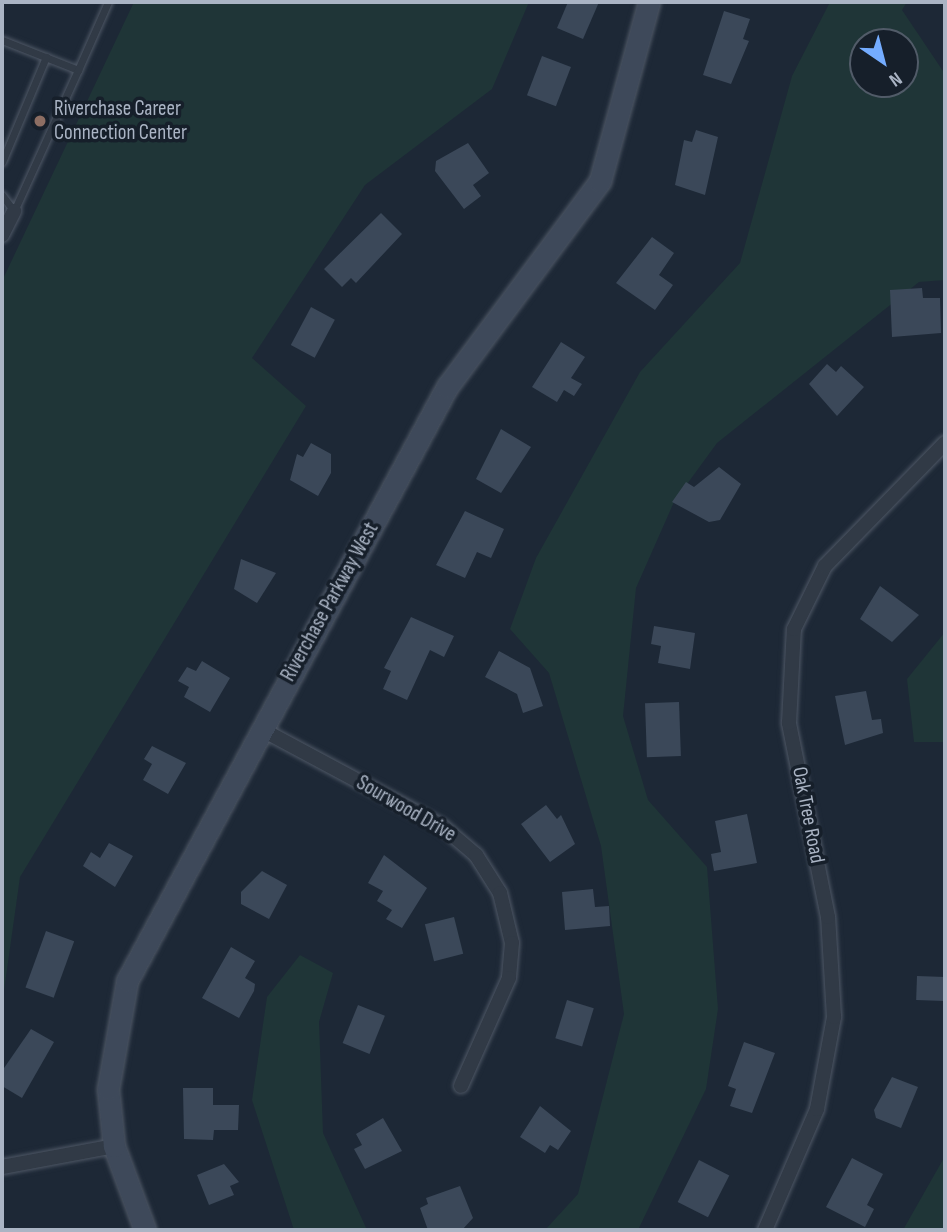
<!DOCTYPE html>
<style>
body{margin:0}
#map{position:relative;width:947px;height:1232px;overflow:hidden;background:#1d2836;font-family:"Sofia Sans Condensed",sans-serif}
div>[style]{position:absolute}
.green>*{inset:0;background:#1f3537}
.building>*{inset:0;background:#3b4859;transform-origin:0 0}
.roads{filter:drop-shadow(0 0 2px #4e5765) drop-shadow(0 0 2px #4e5765)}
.lane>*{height:7px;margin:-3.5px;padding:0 3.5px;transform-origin:3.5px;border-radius:3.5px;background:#313a46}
.street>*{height:14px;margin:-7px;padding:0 7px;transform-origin:7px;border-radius:7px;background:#313a46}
.secondary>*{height:21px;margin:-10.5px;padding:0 10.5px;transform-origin:10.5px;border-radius:10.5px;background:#3e495a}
.dots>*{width:19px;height:19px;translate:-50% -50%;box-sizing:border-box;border:4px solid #161f2a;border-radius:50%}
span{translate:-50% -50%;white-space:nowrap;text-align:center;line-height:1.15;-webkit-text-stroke:7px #161f2a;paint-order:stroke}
.poi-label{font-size:21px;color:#aab4c4}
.left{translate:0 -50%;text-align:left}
.street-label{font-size:21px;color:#aab4c4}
.frame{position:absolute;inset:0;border:4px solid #aab4c4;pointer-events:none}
.north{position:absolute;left:849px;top:28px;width:70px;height:70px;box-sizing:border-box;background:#161f2a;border:2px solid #515b68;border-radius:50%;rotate:145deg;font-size:19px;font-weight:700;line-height:28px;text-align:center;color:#aab4c4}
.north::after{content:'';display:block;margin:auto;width:24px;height:32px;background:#74acff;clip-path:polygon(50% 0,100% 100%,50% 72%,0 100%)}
</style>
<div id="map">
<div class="green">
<div style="clip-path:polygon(134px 2px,529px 2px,492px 89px,365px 185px,252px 358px,306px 406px,20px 877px,2px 1005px,2px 281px)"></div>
<div style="clip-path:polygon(evenodd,830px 2px,907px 2px,902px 10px,945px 74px,945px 280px,919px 282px,717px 443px,674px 502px,636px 588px,623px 716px,648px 800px,707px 867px,718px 1009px,706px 1089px,638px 1230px,545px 1230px,578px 1194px,624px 1014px,601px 846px,549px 673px,510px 629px,536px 558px,640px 372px,740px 263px,792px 76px,830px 2px,863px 42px,905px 42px,905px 84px,863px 84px,863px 42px)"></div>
<div style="clip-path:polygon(945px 632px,945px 742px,914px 742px,907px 679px)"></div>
<div style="clip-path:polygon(300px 955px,333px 973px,319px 1022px,323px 1133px,367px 1230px,294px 1230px,252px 1100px,267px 997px)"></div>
<div style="clip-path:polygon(945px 1156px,945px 1230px,903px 1230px)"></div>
</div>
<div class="building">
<div style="clip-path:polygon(568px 2px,599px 2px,583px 39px,557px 28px)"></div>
<div style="clip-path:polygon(724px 11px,750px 19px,743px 39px,749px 41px,731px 84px,703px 75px)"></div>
<div style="left:542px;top:56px;width:31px;height:42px;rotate:21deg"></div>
<div style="clip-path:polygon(696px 130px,718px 137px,705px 195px,675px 185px,684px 140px,692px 142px)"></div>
<div style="clip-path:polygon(468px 143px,489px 173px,473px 185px,481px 196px,464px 209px,435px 171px,436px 161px)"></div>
<div style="clip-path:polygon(381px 213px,402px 234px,356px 283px,351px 278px,342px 287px,324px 269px)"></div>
<div style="clip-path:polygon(652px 237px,674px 253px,659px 275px,673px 285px,655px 310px,616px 283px)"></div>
<div style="clip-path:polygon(922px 288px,923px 298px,940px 298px,941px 333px,892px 337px,890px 290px)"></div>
<div style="left:311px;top:307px;width:27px;height:43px;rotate:28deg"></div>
<div style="clip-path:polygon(561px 342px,585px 357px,571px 378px,582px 384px,574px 396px,564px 390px,557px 402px,532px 387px)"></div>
<div style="clip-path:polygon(827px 364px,836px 372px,841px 366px,864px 387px,837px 416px,809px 384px)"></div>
<div style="clip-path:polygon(501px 429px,531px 447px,501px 493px,476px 479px)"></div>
<div style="clip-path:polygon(311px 443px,331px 454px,331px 473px,318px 496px,290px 480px,297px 454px,303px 457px)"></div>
<div style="clip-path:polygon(719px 467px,741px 484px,720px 520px,709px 522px,672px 502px,686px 482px,694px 487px)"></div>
<div style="clip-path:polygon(465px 511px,504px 529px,491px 558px,477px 552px,465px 578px,436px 565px)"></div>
<div style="clip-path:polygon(241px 559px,276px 573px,257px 603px,234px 589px)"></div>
<div style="clip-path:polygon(880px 586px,919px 615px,892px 642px,860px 619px)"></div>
<div style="clip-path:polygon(411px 617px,454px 636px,444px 657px,430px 650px,407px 700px,383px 689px,391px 671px,384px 668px)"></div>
<div style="clip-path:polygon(654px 626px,695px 633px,690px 669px,658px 663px,661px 646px,651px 644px)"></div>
<div style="clip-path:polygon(499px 651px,530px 668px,543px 706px,523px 713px,517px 694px,485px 677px)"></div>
<div style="clip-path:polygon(202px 661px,230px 678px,210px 712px,184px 697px,189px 687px,178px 681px,187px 667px,196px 671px)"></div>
<div style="clip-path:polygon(866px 691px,872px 720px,881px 719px,883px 733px,845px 745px,835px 696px)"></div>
<div style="left:679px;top:702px;width:54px;height:34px;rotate:88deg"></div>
<div style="clip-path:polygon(152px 746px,186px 763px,168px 794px,143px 780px,152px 764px,144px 759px)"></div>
<div style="clip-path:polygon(546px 805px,557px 819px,561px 815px,575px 844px,550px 862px,521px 824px)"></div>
<div style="clip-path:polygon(747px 814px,757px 863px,714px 871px,711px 854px,721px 852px,715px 821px)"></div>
<div style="clip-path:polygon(109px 843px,133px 856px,115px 887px,83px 866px,91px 852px,100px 858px)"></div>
<div style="clip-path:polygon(384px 855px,427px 888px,402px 928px,386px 919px,392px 910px,377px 901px,383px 891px,368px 883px)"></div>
<div style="clip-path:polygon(262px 871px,287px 885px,269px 919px,241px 904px,241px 892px)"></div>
<div style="clip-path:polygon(593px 889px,595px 907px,609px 906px,610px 926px,565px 930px,562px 892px)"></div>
<div style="left:454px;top:917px;width:38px;height:30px;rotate:76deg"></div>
<div style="left:46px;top:931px;width:30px;height:60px;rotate:20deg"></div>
<div style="clip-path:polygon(231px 947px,255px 961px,245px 978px,255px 984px,254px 991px,239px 1018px,202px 998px)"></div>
<div style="left:917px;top:976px;width:28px;height:24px;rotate:2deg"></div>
<div style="left:567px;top:1000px;width:28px;height:40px;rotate:17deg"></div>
<div style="left:358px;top:1005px;width:29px;height:41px;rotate:22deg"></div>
<div style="clip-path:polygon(31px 1029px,54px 1042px,22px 1098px,2px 1086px,2px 1071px)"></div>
<div style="clip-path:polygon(744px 1042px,775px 1053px,752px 1113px,730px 1106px,736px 1089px,728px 1086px)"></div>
<div style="clip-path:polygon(892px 1077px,918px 1087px,901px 1128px,876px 1118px,874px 1110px)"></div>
<div style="clip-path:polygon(183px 1088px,213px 1088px,213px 1105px,239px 1105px,238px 1130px,214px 1130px,213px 1140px,184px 1139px)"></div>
<div style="clip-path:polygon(540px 1106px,571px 1131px,558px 1150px,550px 1145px,545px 1153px,520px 1137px)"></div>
<div style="clip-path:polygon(383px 1118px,402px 1151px,365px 1169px,354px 1149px,362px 1145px,356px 1134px)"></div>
<div style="clip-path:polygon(852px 1158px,883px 1174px,867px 1205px,874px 1209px,865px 1227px,826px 1207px)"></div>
<div style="left:699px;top:1160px;width:34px;height:47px;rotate:27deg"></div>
<div style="clip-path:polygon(224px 1164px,239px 1182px,230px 1186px,234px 1195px,209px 1205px,197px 1175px)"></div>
<div style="clip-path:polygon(460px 1186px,473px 1218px,462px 1230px,428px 1230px,420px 1208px,428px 1204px,426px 1198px)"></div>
</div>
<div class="roads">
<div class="lane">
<div style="left:2px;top:40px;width:82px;rotate:21.5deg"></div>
<div style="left:78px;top:70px;width:155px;rotate:114.4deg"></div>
<div style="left:14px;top:211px;width:20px;rotate:-127deg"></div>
<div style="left:78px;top:70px;width:74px;rotate:-66.2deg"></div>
<div style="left:2px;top:162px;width:114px;rotate:-67.3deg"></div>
</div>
<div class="street">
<div style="left:2px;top:235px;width:27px;rotate:-63deg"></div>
<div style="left:261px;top:729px;width:205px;rotate:28.2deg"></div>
<div style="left:442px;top:826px;width:45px;rotate:40.5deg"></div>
<div style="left:476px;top:855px;width:45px;rotate:57.7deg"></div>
<div style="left:500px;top:893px;width:51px;rotate:76.5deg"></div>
<div style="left:512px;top:943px;width:35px;rotate:95deg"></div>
<div style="left:509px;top:978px;width:118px;rotate:114deg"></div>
<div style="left:2px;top:1167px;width:114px;rotate:-10.6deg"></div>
<div style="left:765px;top:1230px;width:132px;rotate:-66.7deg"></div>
<div style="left:817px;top:1109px;width:94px;rotate:-79.5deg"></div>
<div style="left:834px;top:1017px;width:100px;rotate:-93.4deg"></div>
<div style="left:828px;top:917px;width:198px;rotate:-101.4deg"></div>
<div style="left:789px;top:723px;width:94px;rotate:-87deg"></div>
<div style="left:794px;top:629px;width:70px;rotate:-63.8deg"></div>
<div style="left:825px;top:566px;width:172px;rotate:-45.7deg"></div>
</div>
<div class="secondary">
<div style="left:145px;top:1230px;width:90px;rotate:-110.3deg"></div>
<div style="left:114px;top:1146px;width:57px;rotate:-96deg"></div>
<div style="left:108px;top:1089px;width:110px;rotate:-80deg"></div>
<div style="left:127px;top:981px;width:675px;rotate:-61.69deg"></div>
<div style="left:447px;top:387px;width:257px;rotate:-53.4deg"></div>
<div style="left:600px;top:181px;width:186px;rotate:-74.7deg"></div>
</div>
</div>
<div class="dots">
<div style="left:40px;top:121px;background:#8d6e63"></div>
</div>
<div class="poi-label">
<span class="left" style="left:54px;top:121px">Riverchase Career<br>Connection Center</span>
</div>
<div class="street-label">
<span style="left:330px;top:602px;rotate:-61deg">Riverchase Parkway West</span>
<span style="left:406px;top:809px;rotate:30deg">Sourwood Drive</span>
<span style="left:808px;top:815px;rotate:79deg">Oak Tree Road</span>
</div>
<div class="frame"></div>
<div class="north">N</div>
</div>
